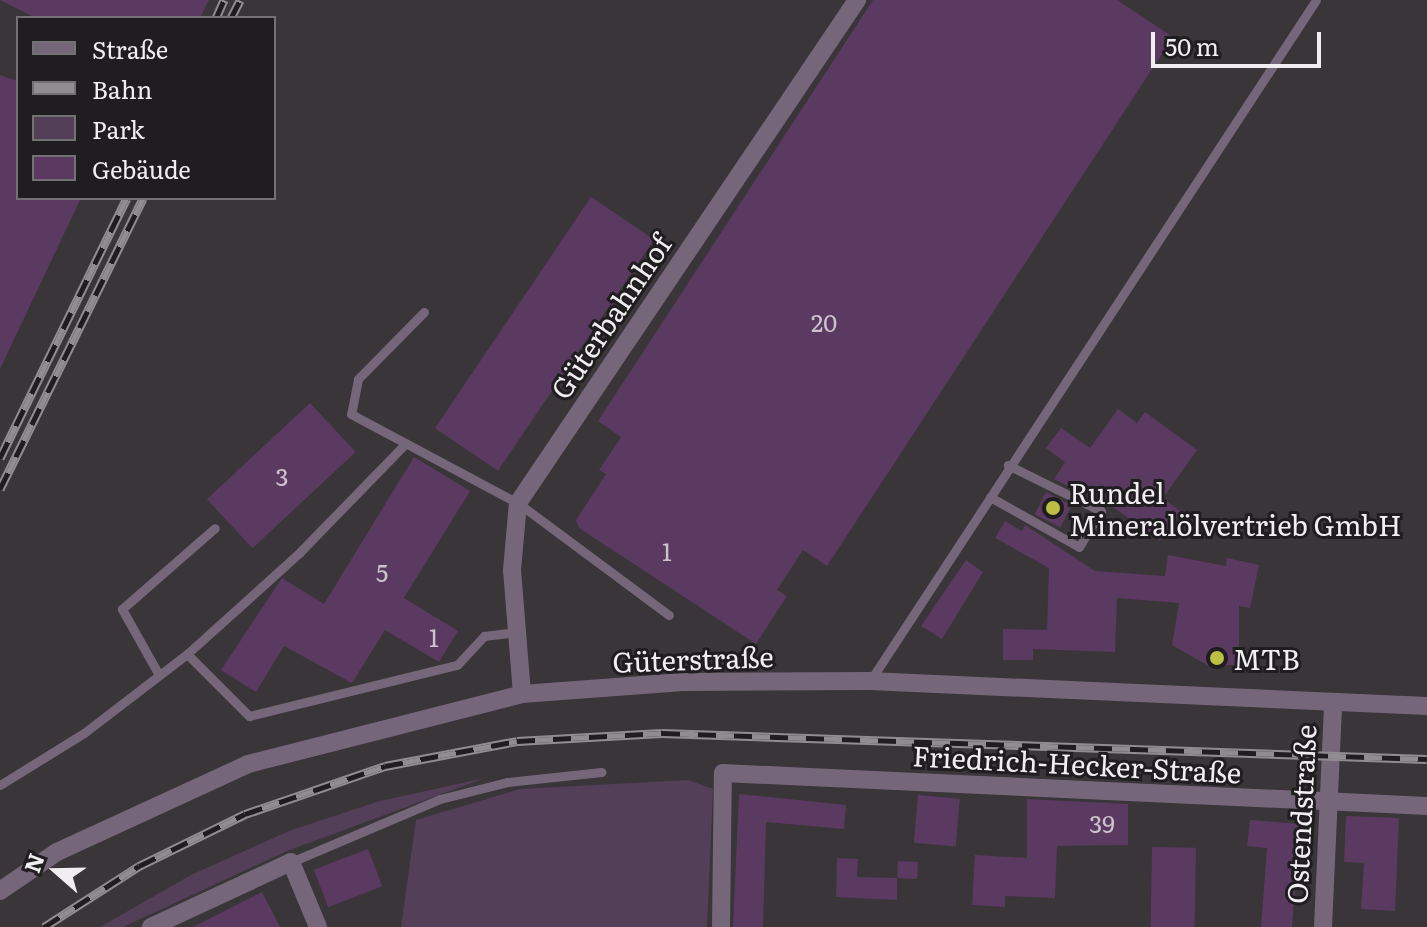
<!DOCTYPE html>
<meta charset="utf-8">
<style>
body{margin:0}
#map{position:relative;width:1427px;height:927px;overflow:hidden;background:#393539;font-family:Literata,serif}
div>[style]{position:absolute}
.green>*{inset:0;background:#543f58}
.building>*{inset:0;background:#5b3a61;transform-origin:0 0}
.lane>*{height:9px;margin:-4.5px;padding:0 4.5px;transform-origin:4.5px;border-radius:4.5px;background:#766679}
.street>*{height:18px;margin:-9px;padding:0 9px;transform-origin:9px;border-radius:9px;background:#766679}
.rail>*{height:9px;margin-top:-4.5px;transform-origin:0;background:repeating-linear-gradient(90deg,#1f1d1f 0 18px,#908c90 0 36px);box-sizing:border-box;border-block:2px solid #908c90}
.dots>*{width:22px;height:22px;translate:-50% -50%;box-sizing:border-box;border:4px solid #1f1d1f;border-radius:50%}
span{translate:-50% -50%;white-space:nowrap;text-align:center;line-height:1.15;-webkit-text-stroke:6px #1f1d1f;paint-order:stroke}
.number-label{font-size:24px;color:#ccc1cd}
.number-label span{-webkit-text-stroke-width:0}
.street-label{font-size:28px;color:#f1eef1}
.poi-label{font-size:28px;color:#f1eef1}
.left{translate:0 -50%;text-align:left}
.legend{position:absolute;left:16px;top:16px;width:260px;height:184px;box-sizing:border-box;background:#1f1d1f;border:2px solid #737173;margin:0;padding:10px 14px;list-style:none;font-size:24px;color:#f1eef1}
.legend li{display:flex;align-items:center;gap:16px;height:40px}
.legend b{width:40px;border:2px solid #737173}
.north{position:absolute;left:16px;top:831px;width:80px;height:80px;-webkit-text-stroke:6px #1f1d1f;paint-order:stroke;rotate:290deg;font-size:22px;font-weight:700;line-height:32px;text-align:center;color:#f1eef1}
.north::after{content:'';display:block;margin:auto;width:28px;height:36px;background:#f1eef1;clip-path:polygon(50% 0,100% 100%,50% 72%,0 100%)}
.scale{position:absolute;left:1151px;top:32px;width:170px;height:36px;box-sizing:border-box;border:4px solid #f1eef1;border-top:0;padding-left:10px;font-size:24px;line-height:28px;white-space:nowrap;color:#f1eef1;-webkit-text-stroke:6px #1f1d1f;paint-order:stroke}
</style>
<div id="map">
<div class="green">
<div style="clip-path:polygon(485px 778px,287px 851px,123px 927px,100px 927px,191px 875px,289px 831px,380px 801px)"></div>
<div style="clip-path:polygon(688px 780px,713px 789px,707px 927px,401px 927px,416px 820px,520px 789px)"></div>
</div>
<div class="building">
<div style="clip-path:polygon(0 0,209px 0,200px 18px,36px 18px)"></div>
<div style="clip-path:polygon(873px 0,1117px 0,1173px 37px,827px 566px,803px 550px,777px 590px,787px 596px,756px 644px,579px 528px,576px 520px,606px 474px,599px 470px,621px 437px,598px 421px)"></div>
<div style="clip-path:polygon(0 75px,18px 81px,18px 198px,81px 198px,0 369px)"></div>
<div style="left:591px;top:197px;width:76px;height:279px;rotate:34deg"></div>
<div style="left:310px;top:403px;width:67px;height:141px;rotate:47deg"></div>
<div style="clip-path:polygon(1118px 409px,1137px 423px,1145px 412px,1197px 450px,1163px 498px,1181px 512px,1160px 541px,1084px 486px,1080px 492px,1054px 479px,1065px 462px,1046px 448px,1061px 428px,1090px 448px)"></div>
<div style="clip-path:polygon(414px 457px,470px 491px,404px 598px,458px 631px,439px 662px,385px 630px,352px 683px,284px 646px,256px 692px,221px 670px,282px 578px,324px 604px)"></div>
<div style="left:1046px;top:492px;width:29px;height:25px;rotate:27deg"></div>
<div style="clip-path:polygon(1005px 521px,1022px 531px,1025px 525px,1095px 571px,1165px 576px,1168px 555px,1226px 566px,1227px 558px,1259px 565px,1250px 608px,1239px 606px,1239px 665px,1207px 665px,1172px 645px,1179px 603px,1117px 598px,1115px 652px,1033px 649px,1033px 660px,1003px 660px,1003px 629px,1047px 630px,1049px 568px,995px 538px)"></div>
<div style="clip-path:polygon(966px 560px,983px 572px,942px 639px,921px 626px)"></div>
<div style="clip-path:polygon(739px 794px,846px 805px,844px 829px,766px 822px,763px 927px,733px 927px)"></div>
<div style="left:918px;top:795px;width:42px;height:48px;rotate:5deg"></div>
<div style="clip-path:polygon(1027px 799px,1128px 804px,1128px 845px,1057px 846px,1055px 898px,1005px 896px,1005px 907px,972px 905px,975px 855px,1027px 858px)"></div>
<div style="clip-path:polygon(1346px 816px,1399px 818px,1395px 911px,1361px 909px,1364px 863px,1344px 862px)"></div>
<div style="clip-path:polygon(1250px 820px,1300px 824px,1292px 927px,1261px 927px,1267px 848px,1247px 846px)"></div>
<div style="left:1152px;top:847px;width:44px;height:80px;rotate:1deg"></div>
<div style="left:368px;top:849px;width:40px;height:58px;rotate:69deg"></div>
<div style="clip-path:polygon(837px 858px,858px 859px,857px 877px,897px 878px,897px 900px,836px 897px)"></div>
<div style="left:898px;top:861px;width:20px;height:17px;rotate:3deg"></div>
<div style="clip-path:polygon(262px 892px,280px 927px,193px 927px,244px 901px)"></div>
</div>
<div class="lane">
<div style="left:424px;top:312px;width:94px;rotate:134.6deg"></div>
<div style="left:358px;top:379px;width:36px;rotate:101deg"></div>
<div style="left:351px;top:414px;width:189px;rotate:28.1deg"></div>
<div style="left:518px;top:503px;width:188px;rotate:36.6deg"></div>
<div style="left:990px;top:497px;width:102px;rotate:29.3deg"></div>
<div style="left:1079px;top:547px;width:42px;rotate:-58.6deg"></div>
<div style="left:1101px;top:511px;width:104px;rotate:-153.7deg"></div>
<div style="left:187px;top:654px;width:88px;rotate:45deg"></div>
<div style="left:249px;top:716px;width:214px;rotate:-13.8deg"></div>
<div style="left:457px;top:665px;width:40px;rotate:-47deg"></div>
<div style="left:484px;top:636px;width:33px;rotate:-7deg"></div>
<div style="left:159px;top:675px;width:76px;rotate:-119.3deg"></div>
<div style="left:122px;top:609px;width:123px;rotate:-41.1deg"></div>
<div style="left:870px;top:681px;width:814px;rotate:-56.78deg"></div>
<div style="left:0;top:785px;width:99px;rotate:-31.8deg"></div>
<div style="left:84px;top:733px;width:130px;rotate:-37.5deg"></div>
<div style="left:187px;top:654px;width:151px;rotate:-42deg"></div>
<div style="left:299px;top:553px;width:153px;rotate:-45.8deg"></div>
<div style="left:291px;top:862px;width:162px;rotate:-22.9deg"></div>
<div style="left:440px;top:799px;width:69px;rotate:-14.2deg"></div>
<div style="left:507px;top:782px;width:95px;rotate:-6.1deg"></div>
</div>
<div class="street">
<div style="left:522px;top:694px;width:124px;rotate:-94.6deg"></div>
<div style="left:512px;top:570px;width:67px;rotate:-84.9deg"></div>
<div style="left:518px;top:503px;width:607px;rotate:-56.02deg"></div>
<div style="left:0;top:891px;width:69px;rotate:-34.4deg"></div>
<div style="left:57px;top:852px;width:210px;rotate:-24.7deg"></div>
<div style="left:248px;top:764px;width:283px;rotate:-14.3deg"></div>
<div style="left:522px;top:694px;width:158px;rotate:-4.3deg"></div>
<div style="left:680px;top:682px;width:190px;rotate:-0.3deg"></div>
<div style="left:870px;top:681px;width:558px;rotate:2.57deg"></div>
<div style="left:151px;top:927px;width:154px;rotate:-24.9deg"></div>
<div style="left:291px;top:862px;width:70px;rotate:67.4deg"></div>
<div style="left:721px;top:927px;width:154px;rotate:-89.3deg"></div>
<div style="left:723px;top:773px;width:705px;rotate:2.68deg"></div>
<div style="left:1323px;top:927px;width:224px;rotate:-87.4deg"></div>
</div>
<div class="rail">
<div style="left:216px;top:18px;width:20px;rotate:-66deg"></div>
<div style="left:231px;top:18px;width:20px;rotate:-63deg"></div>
<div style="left:0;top:458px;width:289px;rotate:-64deg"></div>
<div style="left:0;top:489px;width:324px;rotate:-63.8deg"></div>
<div style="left:44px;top:927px;width:113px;rotate:-32.7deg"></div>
<div style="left:139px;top:866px;width:118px;rotate:-26.1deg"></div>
<div style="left:245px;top:814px;width:148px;rotate:-18.9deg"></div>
<div style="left:385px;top:766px;width:134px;rotate:-10.7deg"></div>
<div style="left:517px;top:741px;width:145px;rotate:-3.2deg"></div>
<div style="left:662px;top:733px;width:765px;rotate:1.95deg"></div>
</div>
<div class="dots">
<div style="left:1053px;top:508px;background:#bcbf44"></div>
<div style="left:1217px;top:658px;background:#bcbf44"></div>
</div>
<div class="number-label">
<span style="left:824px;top:322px">20</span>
<span style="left:282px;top:476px">3</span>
<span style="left:667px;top:551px">1</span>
<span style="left:382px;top:572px">5</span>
<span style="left:434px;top:637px">1</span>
<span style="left:1102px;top:823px">39</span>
</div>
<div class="street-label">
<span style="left:610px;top:316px;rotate:-56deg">Güterbahnhof</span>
<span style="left:693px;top:658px;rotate:-2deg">Güterstraße</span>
<span style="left:1077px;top:763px;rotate:3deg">Friedrich-Hecker-Straße</span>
<span style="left:1300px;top:814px;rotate:-87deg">Ostendstraße</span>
</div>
<div class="poi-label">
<span class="left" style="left:1069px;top:508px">Rundel<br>Mineralölvertrieb GmbH</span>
<span class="left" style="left:1233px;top:658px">MTB</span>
</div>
<ul class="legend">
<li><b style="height:10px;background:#766679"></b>Straße</li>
<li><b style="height:10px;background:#908c90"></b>Bahn</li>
<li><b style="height:22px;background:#543f58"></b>Park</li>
<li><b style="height:22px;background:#5b3a61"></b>Gebäude</li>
</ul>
<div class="north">N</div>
<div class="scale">50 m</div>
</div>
